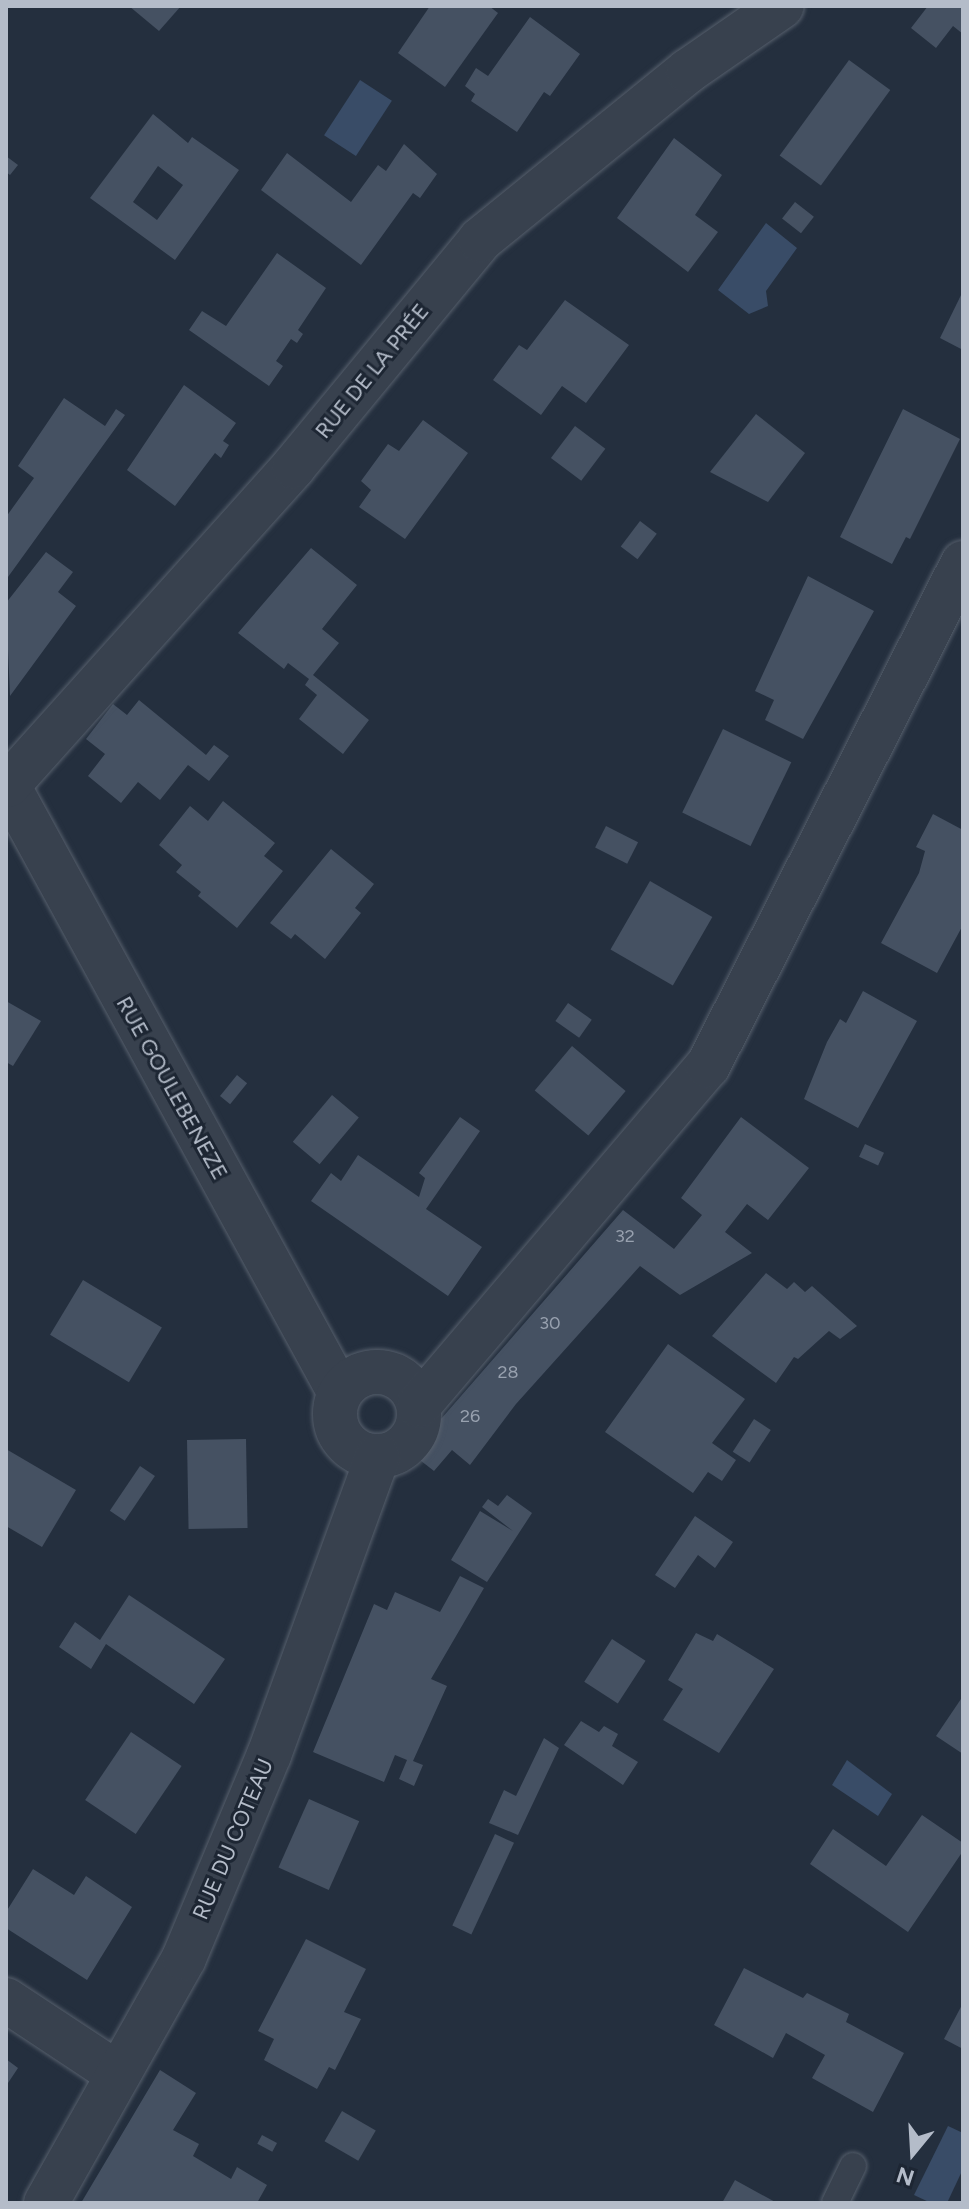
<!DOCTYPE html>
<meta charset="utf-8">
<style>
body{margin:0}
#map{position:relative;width:969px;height:2209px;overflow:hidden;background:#242f3e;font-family:Figtree,sans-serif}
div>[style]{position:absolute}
.water>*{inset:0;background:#394c67;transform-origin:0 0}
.building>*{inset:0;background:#455162;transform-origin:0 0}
.roads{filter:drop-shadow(0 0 2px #565f6c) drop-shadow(0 0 2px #565f6c)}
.service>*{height:26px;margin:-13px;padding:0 13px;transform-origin:13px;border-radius:13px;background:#38414e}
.minor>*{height:44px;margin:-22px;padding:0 22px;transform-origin:22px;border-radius:22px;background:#38414e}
.minor>.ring{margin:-22px;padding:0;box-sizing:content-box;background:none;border:44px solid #38414e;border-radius:50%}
span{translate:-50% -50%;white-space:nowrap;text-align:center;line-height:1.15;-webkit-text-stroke:6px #1d2633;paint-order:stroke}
.number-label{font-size:18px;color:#98a1af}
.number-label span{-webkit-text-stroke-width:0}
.street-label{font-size:22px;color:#b4bcc9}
.frame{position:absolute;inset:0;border:8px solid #b4bcc9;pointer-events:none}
.north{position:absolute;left:873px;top:2113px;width:80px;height:80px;-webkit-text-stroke:6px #1d2633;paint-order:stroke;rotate:198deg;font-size:22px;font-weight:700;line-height:32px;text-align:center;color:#b4bcc9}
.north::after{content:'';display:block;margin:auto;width:28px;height:36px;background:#b4bcc9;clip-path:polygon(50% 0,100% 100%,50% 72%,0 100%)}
</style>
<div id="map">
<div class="water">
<div style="left:360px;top:80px;width:38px;height:66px;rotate:33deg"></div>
<div style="clip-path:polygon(766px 223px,797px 248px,766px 291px,768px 306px,749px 314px,718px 290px)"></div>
<div style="clip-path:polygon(847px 1760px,892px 1794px,878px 1816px,832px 1785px)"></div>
<div style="clip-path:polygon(948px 2126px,963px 2133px,963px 2169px,947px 2203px,931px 2203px,914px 2195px)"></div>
</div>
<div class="building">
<div style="clip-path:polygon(129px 6px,181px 6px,159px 31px)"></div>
<div style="clip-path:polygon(430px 6px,489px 6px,498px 13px,445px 87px,398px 53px)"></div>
<div style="clip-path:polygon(928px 6px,963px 6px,963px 34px,953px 26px,936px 48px,911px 28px)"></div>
<div style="clip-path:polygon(530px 17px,580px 54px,550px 96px,544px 92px,517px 132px,471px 101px,475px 94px,465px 86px,476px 68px,488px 76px)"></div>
<div style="left:849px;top:60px;width:51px;height:118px;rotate:36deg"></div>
<div style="clip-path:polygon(evenodd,153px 114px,188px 143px,192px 137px,239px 170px,175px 260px,90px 198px,153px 114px,158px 166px,183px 185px,157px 220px,133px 202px,158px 166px)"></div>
<div style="clip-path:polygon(674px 138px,722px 175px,695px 215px,718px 232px,688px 272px,617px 218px)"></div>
<div style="clip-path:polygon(404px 144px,437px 174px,420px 198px,413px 193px,361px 265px,261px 190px,287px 153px,351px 202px,378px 165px,386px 171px)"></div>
<div style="clip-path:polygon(6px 156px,18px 165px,10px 175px,6px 172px)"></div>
<div style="left:795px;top:202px;width:24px;height:21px;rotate:38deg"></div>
<div style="clip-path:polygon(277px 253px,326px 288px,298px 330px,303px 334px,297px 343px,291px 339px,276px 361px,283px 366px,269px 386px,189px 330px,202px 311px,226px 326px)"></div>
<div style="clip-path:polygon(963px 291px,963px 350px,940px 338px)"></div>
<div style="clip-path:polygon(565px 300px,629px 345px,586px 403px,562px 386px,541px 415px,493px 380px,519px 345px,527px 350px)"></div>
<div style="clip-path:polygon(184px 385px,236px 423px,223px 441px,229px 445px,221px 458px,215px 453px,175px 506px,127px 470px)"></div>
<div style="clip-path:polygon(64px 398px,105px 426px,116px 409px,125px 415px,8px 577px,6px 517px,34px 478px,18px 466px)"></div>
<div style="clip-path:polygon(903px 409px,960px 439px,910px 539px,906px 537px,892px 564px,840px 537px)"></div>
<div style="clip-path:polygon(756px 414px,805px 453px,768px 502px,710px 472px)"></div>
<div style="clip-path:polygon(423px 420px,468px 453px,405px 539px,359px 507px,371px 490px,361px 481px,388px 444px,399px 451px)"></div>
<div style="left:575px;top:426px;width:38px;height:40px;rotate:37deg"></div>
<div style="left:640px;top:521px;width:21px;height:32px;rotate:37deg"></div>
<div style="clip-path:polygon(311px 548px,357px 585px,322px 629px,339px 643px,313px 675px,369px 720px,343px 754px,299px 719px,317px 695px,305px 685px,309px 679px,288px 663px,284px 669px,238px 633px)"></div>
<div style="clip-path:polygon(46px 552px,73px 572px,58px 592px,76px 606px,10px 696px,6px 603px)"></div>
<div style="clip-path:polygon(808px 576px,874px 611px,803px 739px,765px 720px,774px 700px,755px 691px)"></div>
<div style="clip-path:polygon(139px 700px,206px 755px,214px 745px,229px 756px,209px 781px,188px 765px,160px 800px,138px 782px,121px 803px,88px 776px,105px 754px,86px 739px,113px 704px,127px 715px)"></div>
<div style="left:723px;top:729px;width:76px;height:93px;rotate:26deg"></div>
<div style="clip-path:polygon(223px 801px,275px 843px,264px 856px,283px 871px,237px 928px,198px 896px,201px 892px,176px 872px,182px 865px,159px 845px,190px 806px,208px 821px)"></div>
<div style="clip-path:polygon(933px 814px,963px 830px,963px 925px,937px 973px,881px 943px,919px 873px,925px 851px,916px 847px)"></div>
<div style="left:606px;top:826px;width:36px;height:24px;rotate:27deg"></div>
<div style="clip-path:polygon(331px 849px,374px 884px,355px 908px,361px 913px,325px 959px,295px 934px,291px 939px,270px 923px)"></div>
<div style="left:650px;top:881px;width:72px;height:79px;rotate:30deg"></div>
<div style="clip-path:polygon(863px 991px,917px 1021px,858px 1128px,804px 1099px,827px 1042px,840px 1019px,846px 1023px)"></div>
<div style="clip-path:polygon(6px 1001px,41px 1021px,13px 1066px,6px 1062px)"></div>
<div style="left:568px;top:1003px;width:29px;height:22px;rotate:35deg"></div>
<div style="left:572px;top:1046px;width:70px;height:58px;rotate:40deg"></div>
<div style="left:237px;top:1075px;width:13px;height:27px;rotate:39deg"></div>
<div style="left:332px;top:1095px;width:35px;height:61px;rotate:40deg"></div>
<div style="clip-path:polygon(460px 1117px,480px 1131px,426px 1209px,482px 1247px,448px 1296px,311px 1201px,331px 1173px,341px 1181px,358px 1155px,419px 1197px,425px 1178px,419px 1173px)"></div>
<div style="clip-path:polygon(741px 1117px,809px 1168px,768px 1220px,747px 1204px,725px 1232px,752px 1253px,680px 1295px,640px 1266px,516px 1404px,470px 1465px,452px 1450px,434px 1471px,416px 1457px,434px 1427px,623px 1210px,674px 1249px,702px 1215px,681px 1198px)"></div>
<div style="left:865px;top:1144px;width:21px;height:14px;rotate:25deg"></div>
<div style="clip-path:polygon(766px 1273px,787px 1289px,794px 1282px,805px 1292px,812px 1286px,857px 1326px,840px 1339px,829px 1331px,798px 1359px,794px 1357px,776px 1383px,712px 1336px)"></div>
<div style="left:83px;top:1280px;width:92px;height:64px;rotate:31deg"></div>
<div style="clip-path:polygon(668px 1344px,745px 1399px,712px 1443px,736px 1460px,722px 1481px,708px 1472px,693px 1493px,605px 1432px)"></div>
<div style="left:754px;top:1419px;width:20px;height:39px;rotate:33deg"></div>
<div style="left:246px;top:1439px;width:89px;height:59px;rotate:89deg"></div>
<div style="clip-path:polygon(6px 1449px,76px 1490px,42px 1547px,6px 1526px)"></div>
<div style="left:140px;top:1466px;width:18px;height:54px;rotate:34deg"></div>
<div style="clip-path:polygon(507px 1495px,532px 1513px,487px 1582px,451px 1560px,480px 1511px,513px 1531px,482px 1507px,488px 1499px,498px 1506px)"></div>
<div style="clip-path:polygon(695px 1516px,733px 1542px,715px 1568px,698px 1555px,675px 1588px,655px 1575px)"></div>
<div style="clip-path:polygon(460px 1576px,484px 1588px,431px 1679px,447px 1686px,413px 1761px,423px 1765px,414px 1786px,399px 1779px,407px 1760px,395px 1755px,384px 1782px,313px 1752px,374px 1604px,387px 1610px,395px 1592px,440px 1612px)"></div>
<div style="clip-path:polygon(129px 1595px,225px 1659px,194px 1704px,106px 1644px,91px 1669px,59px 1647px,75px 1622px,100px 1640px)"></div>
<div style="clip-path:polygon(696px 1633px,713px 1641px,717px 1634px,774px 1669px,719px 1753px,663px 1720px,683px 1689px,668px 1680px)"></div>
<div style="left:612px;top:1639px;width:40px;height:51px;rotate:33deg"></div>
<div style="clip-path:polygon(963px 1696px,963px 1754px,936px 1736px)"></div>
<div style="clip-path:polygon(581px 1721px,599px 1732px,604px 1726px,618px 1734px,612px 1746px,638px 1762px,623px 1785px,564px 1745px)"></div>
<div style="left:131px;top:1732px;width:61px;height:82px;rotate:34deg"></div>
<div style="clip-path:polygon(544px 1738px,559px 1748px,518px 1835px,489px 1823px,504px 1790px,516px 1796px)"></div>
<div style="left:309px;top:1799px;width:55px;height:75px;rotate:24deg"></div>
<div style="clip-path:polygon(922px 1815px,963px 1843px,963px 1851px,908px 1932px,810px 1864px,833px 1829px,886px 1866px)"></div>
<div style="left:495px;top:1834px;width:21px;height:101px;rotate:25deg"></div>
<div style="clip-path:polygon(33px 1869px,74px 1895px,86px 1876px,132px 1907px,87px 1980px,6px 1928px,6px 1912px)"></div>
<div style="clip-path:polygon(306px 1939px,366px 1969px,344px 2012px,361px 2019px,335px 2070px,329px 2067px,317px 2089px,264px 2060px,274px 2039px,258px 2031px)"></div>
<div style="clip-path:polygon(744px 1968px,803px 1998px,807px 1993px,849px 2014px,846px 2022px,904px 2053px,873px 2112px,812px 2078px,825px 2055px,786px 2033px,773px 2058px,714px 2025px)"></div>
<div style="clip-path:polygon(963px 2003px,963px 2049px,944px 2039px)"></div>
<div style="clip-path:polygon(6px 2059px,18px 2068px,6px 2086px)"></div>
<div style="clip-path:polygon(160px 2070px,196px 2093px,173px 2130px,199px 2144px,193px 2156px,231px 2179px,237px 2167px,267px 2185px,257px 2203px,81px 2203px)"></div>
<div style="left:342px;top:2111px;width:39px;height:35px;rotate:30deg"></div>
<div style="left:262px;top:2135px;width:17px;height:10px;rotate:28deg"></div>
<div style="clip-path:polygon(735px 2180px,777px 2203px,722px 2203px)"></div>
</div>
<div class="roads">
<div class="service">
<div style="left:835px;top:2203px;width:41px;rotate:-64.1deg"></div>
</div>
<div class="minor">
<div style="left:6px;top:782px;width:696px;rotate:61.34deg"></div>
<div style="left:8px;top:785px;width:428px;rotate:-48.1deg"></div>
<div style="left:294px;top:466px;width:293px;rotate:-50.5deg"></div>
<div style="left:480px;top:240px;width:268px;rotate:-39.1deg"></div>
<div style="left:688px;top:71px;width:114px;rotate:-34.7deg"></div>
<div class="ring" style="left:335px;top:1372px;width:40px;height:40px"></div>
<div style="left:419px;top:1405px;width:445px;rotate:-49.6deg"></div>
<div style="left:708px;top:1066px;width:564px;rotate:-63.12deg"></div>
<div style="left:6px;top:2000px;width:134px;rotate:33.5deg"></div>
<div style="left:46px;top:2203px;width:281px;rotate:-60.6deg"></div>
<div style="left:184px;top:1958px;width:220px;rotate:-67.3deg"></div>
<div style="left:269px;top:1755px;width:318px;rotate:-70deg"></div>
</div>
</div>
<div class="number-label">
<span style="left:625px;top:1236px">32</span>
<span style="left:550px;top:1323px">30</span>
<span style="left:508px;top:1372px">28</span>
<span style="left:470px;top:1416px">26</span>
</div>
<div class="street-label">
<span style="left:372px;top:371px;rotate:-51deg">RUE DE LA PRÉE</span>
<span style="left:172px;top:1088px;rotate:61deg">RUE GOULEBENEZE</span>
<span style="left:233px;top:1839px;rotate:-67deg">RUE DU COTEAU</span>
</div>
<div class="frame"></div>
<div class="north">N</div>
</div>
